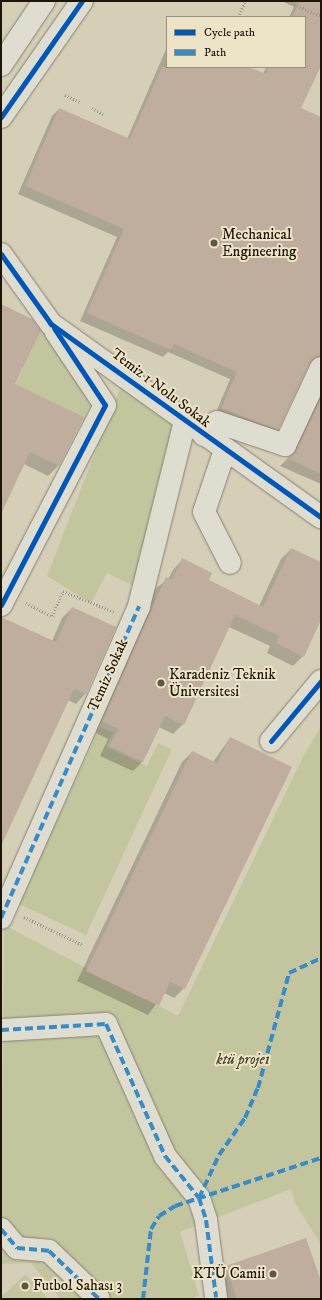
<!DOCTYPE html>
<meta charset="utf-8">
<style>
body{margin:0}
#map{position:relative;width:322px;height:1300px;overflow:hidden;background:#d6cfb8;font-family:"IM FELL DW Pica",serif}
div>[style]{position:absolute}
.green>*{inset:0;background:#c3c59e}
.shadow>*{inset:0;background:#0003}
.building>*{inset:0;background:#bfad9e}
.path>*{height:2.5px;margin-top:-1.25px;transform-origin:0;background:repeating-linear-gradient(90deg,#9a978e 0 1px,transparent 0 3px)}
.roads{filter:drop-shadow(0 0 1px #878173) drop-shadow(0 0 1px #878173)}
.minor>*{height:22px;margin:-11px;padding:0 11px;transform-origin:11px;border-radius:11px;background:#dfdcd0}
.quiet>*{height:4px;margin-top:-2px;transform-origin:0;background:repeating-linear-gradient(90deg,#388bc6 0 8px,transparent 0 12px)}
.cycleway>*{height:5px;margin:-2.5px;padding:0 2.5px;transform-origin:2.5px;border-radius:2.5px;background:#0057b8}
.dots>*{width:11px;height:11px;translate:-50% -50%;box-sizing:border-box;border:2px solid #ede4c8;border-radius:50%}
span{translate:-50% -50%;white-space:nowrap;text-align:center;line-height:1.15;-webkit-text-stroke:4px #ede4c8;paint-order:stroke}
.poi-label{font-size:15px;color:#1e1509}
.left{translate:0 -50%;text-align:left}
.right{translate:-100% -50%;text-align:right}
.street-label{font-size:15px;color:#1e1509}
.park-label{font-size:15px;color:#4b472f;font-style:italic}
.frame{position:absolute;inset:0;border:2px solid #1e1509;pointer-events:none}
.legend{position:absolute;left:166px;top:16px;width:140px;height:52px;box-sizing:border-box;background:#ede4c8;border:1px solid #9a917c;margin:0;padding:5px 7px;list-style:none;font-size:12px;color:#1e1509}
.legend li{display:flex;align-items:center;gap:8px;height:20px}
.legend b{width:20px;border:1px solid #9a917c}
</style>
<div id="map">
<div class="green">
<div style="clip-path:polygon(44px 325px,94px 399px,84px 417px,36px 395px,1px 415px)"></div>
<div style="clip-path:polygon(121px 386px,185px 430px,134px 586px,107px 573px,91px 603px,47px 576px)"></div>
<div style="clip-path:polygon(321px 726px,321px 1245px,295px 1203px,291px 1189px,180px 1232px,199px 1295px,191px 1299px,61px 1299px,31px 1263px,1px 1264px,4px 925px,178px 1016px,303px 757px)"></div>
<div style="clip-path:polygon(100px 727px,113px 733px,106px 747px,147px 766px,158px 743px,172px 749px,86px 935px,19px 904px)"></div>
<div style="clip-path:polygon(26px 1274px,48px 1299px,1px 1299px,1px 1297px)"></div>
</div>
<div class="shadow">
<div style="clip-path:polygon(282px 1px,321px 1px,321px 63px,300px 109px,321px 118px,321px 367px,311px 363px,307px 365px,278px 429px,270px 436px,215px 415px,230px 379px,168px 352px,163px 357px,80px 321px,117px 237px,18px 194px,52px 116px,59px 109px,127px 139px,167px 47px,167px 67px,247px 67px,263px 74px,266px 67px,305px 67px,305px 17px,289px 17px,294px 7px)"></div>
<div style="clip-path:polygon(1px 308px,14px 385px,58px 466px,48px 476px,24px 464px,1px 512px)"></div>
<div style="clip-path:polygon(321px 391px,321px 484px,280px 466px,290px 456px)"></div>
<div style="clip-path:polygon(291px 549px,321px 571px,321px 618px,303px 656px,293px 666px,267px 653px,270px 646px,229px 627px,183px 724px,173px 734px,159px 727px,143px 761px,133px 771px,100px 756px,108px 739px,92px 731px,156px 588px,168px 579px,173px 570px,182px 560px,207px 581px,259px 606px,281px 559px)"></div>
<div style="clip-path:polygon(72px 608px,85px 694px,76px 704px,68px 700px,1px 844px,1px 619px,52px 641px,62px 618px)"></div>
<div style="clip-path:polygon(230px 738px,184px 988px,174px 998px,164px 993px,148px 1015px,77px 981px,182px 762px,192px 752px,213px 762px)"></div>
<div style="clip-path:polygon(305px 1239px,321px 1284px,321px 1299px,226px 1299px,217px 1276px,226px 1267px)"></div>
</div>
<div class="building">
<div style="clip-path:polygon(300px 1px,321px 1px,321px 66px,301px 108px,321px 117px,321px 356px,310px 363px,278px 430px,221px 408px,237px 372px,174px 344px,171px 350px,87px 313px,124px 229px,25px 186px,59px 108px,130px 139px,162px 67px,249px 67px,266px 74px,269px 67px,305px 67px,305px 17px,292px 17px)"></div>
<div style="clip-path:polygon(1px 304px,32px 319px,41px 331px,15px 384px,84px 417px,59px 466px,30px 452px,1px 514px)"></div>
<div style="clip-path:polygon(321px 398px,321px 474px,287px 458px,296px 450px)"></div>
<div style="clip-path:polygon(291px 548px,321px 562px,321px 620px,304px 657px,276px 643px,279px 636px,235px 615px,184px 725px,165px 716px,143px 762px,109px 746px,118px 729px,102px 721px,166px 577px,172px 580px,182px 558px,212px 573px,209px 580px,263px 607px)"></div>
<div style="clip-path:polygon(72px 607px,116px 627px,86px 694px,74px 689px,1px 846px,1px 617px,56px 642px)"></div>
<div style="clip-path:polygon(230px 737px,292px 767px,185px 989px,170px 982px,159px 1006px,86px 971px,192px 751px,217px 763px)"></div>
<div style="clip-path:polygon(306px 1238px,321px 1281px,321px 1299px,237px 1299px,226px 1266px)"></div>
</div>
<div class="path">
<div style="left:286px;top:1px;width:38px;rotate:23deg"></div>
<div style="left:238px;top:17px;width:17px;rotate:-66deg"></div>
<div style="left:65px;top:95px;width:17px;rotate:25deg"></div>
<div style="left:92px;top:108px;width:13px;rotate:29deg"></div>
<div style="left:26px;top:603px;width:29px;rotate:27deg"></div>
<div style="left:52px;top:616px;width:27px;rotate:-66deg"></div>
<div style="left:63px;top:591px;width:55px;rotate:22.4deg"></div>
<div style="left:24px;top:917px;width:65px;rotate:25.4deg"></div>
</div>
<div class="roads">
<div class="minor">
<div style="left:1px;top:65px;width:77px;rotate:-56.1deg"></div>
<div style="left:1px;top:117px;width:141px;rotate:-55.1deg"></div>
<div style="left:1px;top:254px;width:86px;rotate:54.5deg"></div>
<div style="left:51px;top:324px;width:332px;rotate:35.6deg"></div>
<div style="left:204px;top:435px;width:18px;rotate:-45deg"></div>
<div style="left:217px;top:422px;width:72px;rotate:18.7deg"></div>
<div style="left:285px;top:445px;width:85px;rotate:-64.9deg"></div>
<div style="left:225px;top:450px;width:65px;rotate:108.7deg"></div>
<div style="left:204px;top:512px;width:57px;rotate:63deg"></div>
<div style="left:1px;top:605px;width:225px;rotate:-62.5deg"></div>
<div style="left:105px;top:405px;width:88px;rotate:-123.9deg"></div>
<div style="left:271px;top:741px;width:78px;rotate:-50.2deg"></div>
<div style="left:1px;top:918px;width:341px;rotate:-66.1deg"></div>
<div style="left:139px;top:606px;width:190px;rotate:-76deg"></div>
<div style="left:1px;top:1030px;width:105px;rotate:-3.3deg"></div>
<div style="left:106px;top:1024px;width:145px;rotate:65.9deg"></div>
<div style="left:165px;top:1156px;width:54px;rotate:51deg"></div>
<div style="left:199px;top:1198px;width:23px;rotate:72deg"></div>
<div style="left:206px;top:1220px;width:78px;rotate:82.6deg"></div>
<div style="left:1px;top:1229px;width:25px;rotate:50deg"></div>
<div style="left:17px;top:1248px;width:32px;rotate:5deg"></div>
<div style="left:49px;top:1251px;width:69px;rotate:43.8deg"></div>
</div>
</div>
<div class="quiet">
<div style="left:1px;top:918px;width:341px;rotate:-66.1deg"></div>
<div style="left:1px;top:1030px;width:105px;rotate:-3.3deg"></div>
<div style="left:106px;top:1024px;width:145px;rotate:65.9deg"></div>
<div style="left:165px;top:1156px;width:54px;rotate:51deg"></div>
<div style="left:199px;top:1198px;width:23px;rotate:72deg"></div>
<div style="left:206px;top:1220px;width:78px;rotate:82.6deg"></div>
<div style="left:199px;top:1198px;width:47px;rotate:-65.1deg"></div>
<div style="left:219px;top:1155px;width:45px;rotate:-54.9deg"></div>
<div style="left:245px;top:1118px;width:33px;rotate:-67deg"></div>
<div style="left:258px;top:1088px;width:119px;rotate:-74.9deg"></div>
<div style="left:289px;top:973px;width:35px;rotate:-25deg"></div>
<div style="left:1px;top:1229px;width:25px;rotate:50deg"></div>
<div style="left:17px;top:1248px;width:32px;rotate:5deg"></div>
<div style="left:49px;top:1251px;width:69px;rotate:43.8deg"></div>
<div style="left:143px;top:1299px;width:70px;rotate:-83.5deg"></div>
<div style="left:151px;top:1229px;width:15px;rotate:-58deg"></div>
<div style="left:159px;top:1216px;width:19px;rotate:-32deg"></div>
<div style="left:175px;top:1206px;width:154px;rotate:-18.2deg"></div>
</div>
<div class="cycleway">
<div style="left:1px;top:117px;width:141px;rotate:-55.1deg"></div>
<div style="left:1px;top:254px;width:86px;rotate:54.5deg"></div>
<div style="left:51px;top:324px;width:332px;rotate:35.6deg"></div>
<div style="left:1px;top:605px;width:225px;rotate:-62.5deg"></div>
<div style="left:105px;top:405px;width:92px;rotate:-123.5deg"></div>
<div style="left:271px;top:741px;width:78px;rotate:-50.2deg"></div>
</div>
<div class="dots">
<div style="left:214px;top:243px;background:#5e5646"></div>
<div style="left:161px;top:683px;background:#5e5646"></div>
<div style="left:273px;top:1274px;background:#5e5646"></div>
<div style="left:25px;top:1286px;background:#5e5646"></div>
</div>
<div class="poi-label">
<span class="left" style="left:222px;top:243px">Mechanical<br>Engineering</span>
<span class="left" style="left:169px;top:683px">Karadeniz Teknik<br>Üniversitesi</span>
<span class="right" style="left:265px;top:1274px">KTÜ Camii</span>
<span class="left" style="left:33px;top:1286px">Futbol Sahası 3</span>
</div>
<div class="street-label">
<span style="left:161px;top:388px;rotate:37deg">Temiz 1 Nolu Sokak</span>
<span style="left:108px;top:675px;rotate:-66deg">Temiz Sokak</span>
</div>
<div class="park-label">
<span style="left:243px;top:1060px">ktü proje1</span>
</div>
<div class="frame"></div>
<ul class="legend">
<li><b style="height:5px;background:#0057b8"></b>Cycle path</li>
<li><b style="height:5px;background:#388bc6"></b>Path</li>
</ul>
</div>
